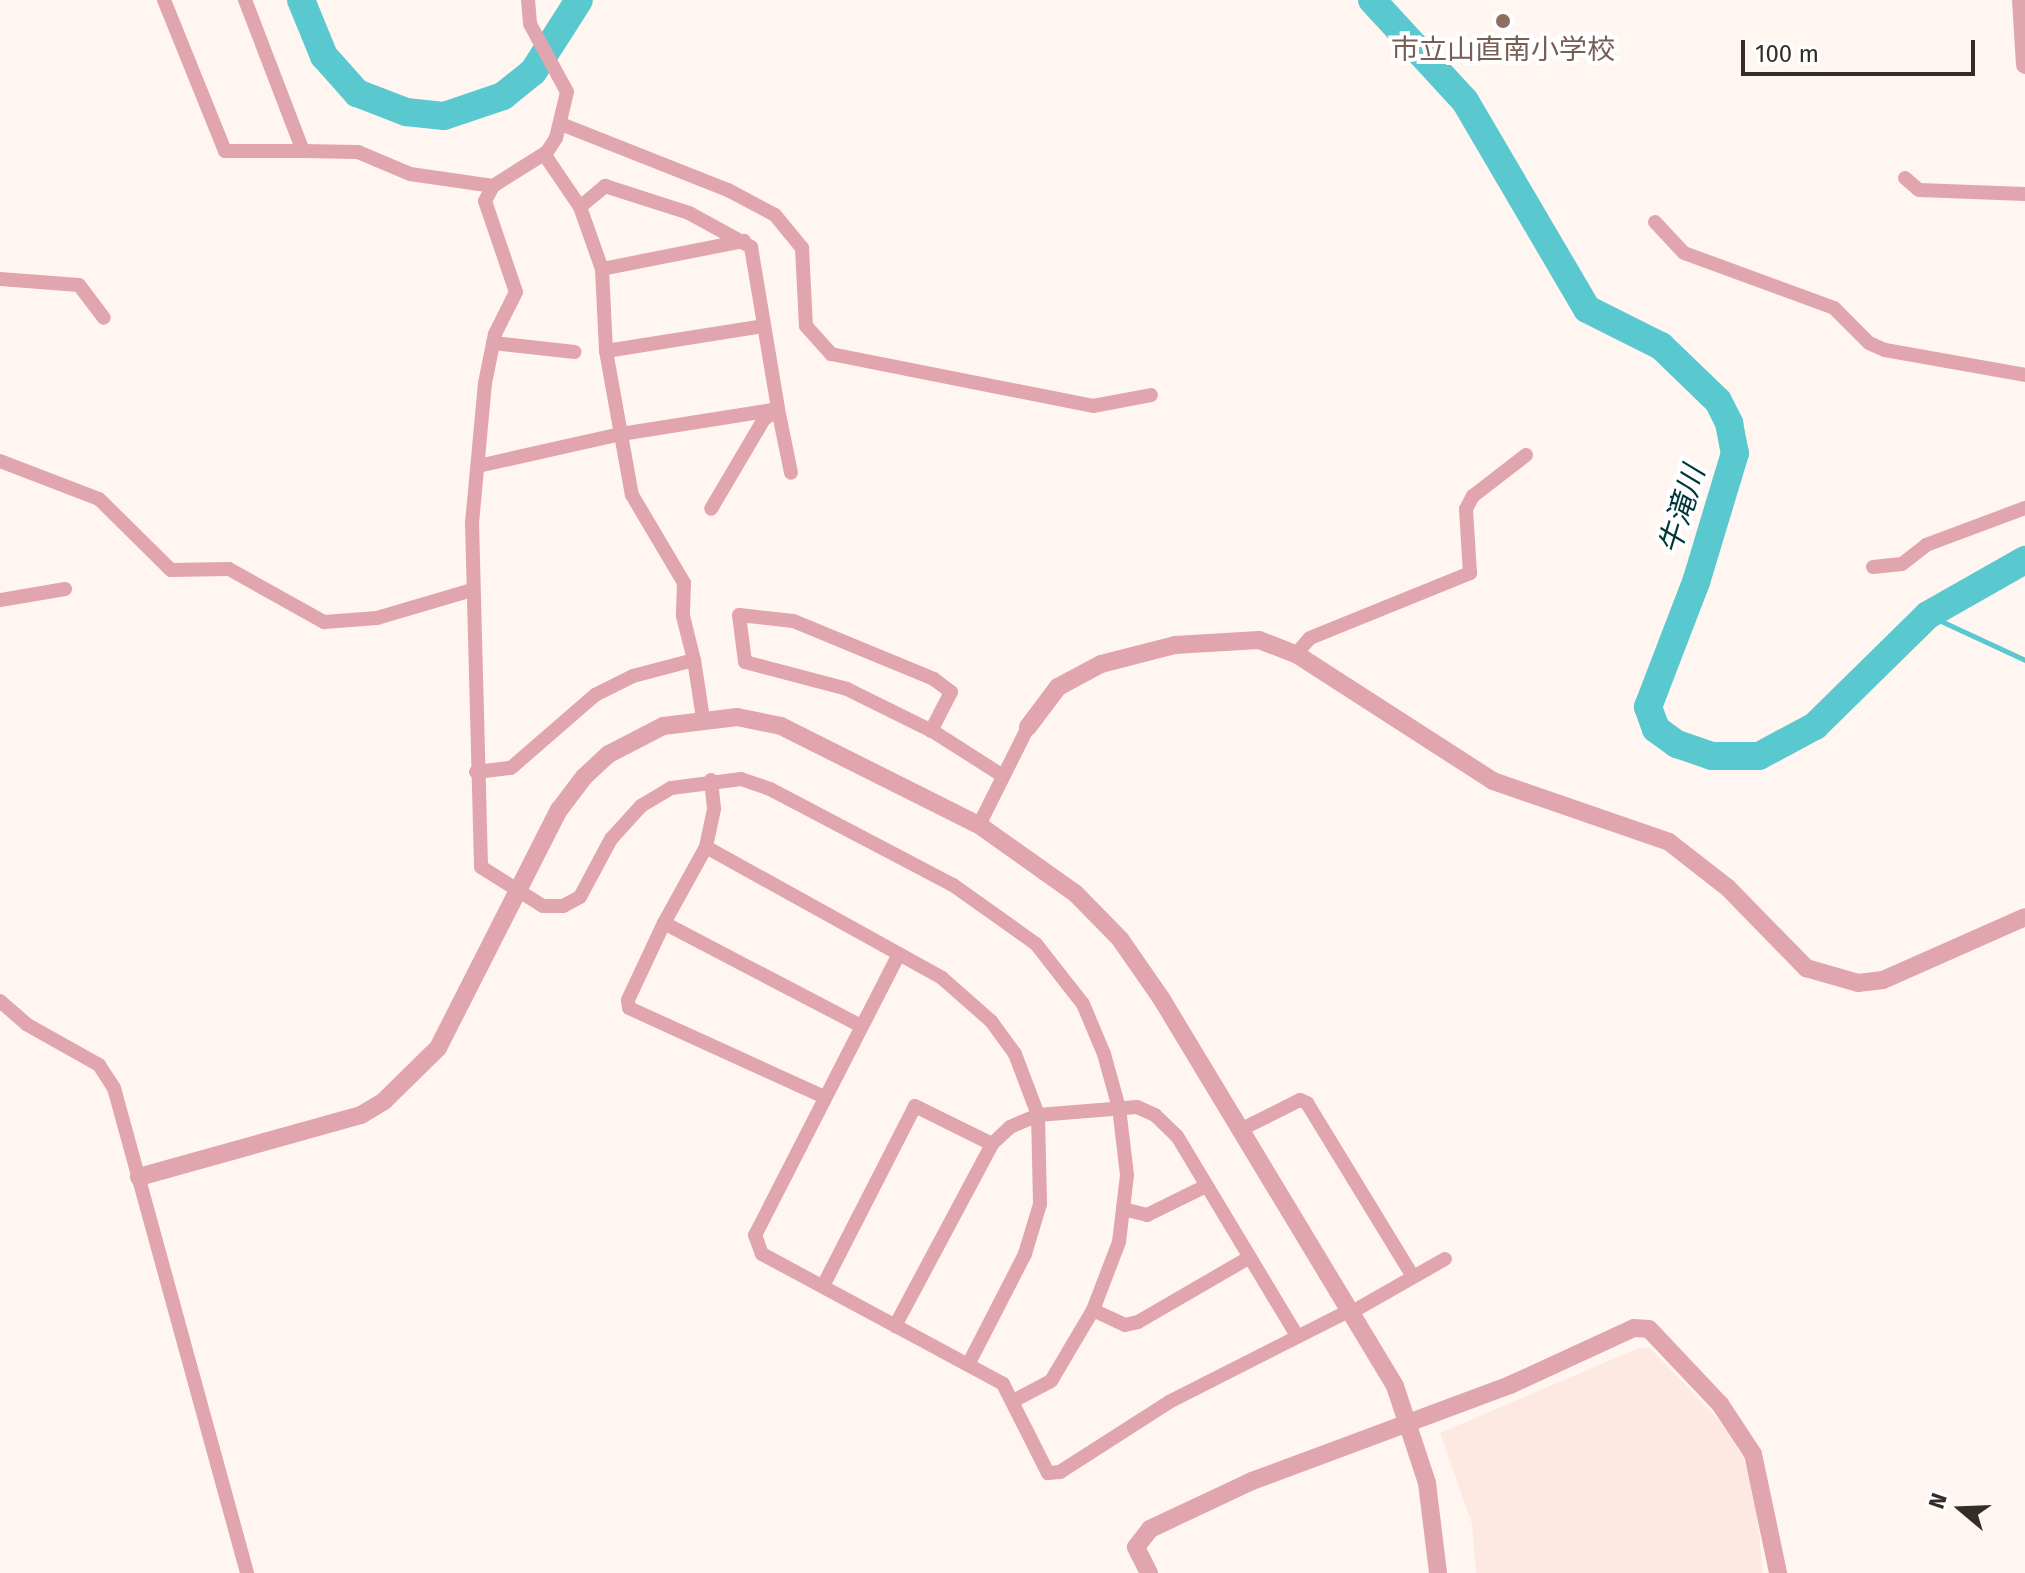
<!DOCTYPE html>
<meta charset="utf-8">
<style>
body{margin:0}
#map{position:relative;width:2025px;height:1573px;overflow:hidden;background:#fff6f2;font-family:"Fira Sans","Noto Sans JP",sans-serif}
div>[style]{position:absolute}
.commercial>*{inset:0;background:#fde9e2}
.stream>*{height:5px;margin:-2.5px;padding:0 2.5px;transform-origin:2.5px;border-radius:2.5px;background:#59c8cf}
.river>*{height:28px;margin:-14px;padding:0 14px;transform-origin:14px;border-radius:14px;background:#59c8cf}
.minor>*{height:14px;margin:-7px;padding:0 7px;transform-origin:7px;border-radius:7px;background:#e1a5b0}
.tertiary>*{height:18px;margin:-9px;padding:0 9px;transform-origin:9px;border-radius:9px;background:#e1a5b0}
.dots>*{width:22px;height:22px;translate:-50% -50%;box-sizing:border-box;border:4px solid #fff;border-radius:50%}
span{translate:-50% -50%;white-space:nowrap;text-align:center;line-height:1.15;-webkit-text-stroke:8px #fff;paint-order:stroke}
.education-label{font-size:28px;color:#785e54}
.water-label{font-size:30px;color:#003639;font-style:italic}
.north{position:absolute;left:1921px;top:1469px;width:80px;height:80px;-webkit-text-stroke:6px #fff;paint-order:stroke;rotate:289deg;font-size:22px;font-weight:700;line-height:32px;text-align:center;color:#342c28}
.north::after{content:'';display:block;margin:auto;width:28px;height:36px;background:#342c28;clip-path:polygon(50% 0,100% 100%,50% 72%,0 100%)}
.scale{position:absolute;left:1741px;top:40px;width:234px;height:36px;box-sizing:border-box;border:4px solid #342c28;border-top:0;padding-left:10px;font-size:24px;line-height:28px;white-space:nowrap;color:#342c28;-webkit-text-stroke:6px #fff;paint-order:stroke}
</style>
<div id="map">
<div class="commercial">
<div style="clip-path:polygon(1639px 1348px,1650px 1348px,1718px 1419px,1743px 1457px,1756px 1502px,1763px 1573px,1476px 1573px,1472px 1524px,1440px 1433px)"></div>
</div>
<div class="stream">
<div style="left:1928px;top:615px;width:107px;rotate:24.9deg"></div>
</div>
<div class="river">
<div style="left:301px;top:0;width:61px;rotate:67.7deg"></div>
<div style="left:324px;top:56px;width:50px;rotate:48.3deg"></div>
<div style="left:357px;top:93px;width:53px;rotate:21.2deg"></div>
<div style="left:406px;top:112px;width:38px;rotate:6deg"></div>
<div style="left:444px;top:116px;width:62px;rotate:-18.7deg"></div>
<div style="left:503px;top:96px;width:38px;rotate:-39deg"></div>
<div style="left:533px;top:72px;width:85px;rotate:-57.4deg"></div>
<div style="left:1372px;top:0;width:137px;rotate:47.4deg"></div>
<div style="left:1465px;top:101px;width:241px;rotate:59.6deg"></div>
<div style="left:1587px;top:309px;width:83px;rotate:26.6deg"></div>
<div style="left:1661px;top:346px;width:79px;rotate:44deg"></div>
<div style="left:1718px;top:401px;width:25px;rotate:63deg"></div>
<div style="left:1729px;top:423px;width:31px;rotate:79deg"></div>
<div style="left:1735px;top:453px;width:135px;rotate:106.8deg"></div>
<div style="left:1696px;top:582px;width:134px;rotate:111deg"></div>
<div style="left:1648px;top:707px;width:23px;rotate:70deg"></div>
<div style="left:1656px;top:729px;width:26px;rotate:36deg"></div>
<div style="left:1677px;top:744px;width:37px;rotate:19deg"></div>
<div style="left:1712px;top:756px;width:47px"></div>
<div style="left:1759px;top:756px;width:64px;rotate:-28.2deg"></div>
<div style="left:1815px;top:726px;width:158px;rotate:-44.5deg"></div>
<div style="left:1928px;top:615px;width:112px;rotate:-29.6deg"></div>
</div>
<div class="minor">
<div style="left:164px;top:0;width:163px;rotate:68deg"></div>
<div style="left:225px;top:151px;width:78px"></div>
<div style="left:303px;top:151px;width:162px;rotate:-111deg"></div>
<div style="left:528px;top:0;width:24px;rotate:85deg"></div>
<div style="left:530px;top:24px;width:77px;rotate:61.4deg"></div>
<div style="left:567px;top:92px;width:47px;rotate:103.4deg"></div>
<div style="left:556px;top:138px;width:17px;rotate:123deg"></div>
<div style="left:547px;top:152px;width:64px;rotate:147.8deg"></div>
<div style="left:493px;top:186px;width:17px;rotate:118deg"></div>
<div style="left:485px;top:201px;width:96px;rotate:71.2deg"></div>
<div style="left:516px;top:292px;width:47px;rotate:116.6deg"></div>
<div style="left:495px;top:334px;width:50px;rotate:101.5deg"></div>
<div style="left:485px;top:383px;width:140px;rotate:95.3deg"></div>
<div style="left:472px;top:522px;width:345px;rotate:88.5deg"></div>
<div style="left:481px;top:867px;width:73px;rotate:32.2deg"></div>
<div style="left:543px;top:906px;width:20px"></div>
<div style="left:563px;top:906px;width:19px;rotate:-28deg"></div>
<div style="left:580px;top:897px;width:66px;rotate:-61.9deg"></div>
<div style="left:611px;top:839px;width:45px;rotate:-47.7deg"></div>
<div style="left:641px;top:806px;width:35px;rotate:-31deg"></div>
<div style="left:671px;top:788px;width:71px;rotate:-7.3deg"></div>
<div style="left:741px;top:779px;width:31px;rotate:19deg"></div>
<div style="left:770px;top:789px;width:207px;rotate:27.7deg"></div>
<div style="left:953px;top:885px;width:102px;rotate:35.4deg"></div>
<div style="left:1036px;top:944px;width:76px;rotate:51.9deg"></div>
<div style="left:1083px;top:1004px;width:54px;rotate:67.2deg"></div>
<div style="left:1104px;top:1054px;width:56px;rotate:74.5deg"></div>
<div style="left:1119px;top:1108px;width:67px;rotate:83.2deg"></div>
<div style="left:1127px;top:1175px;width:67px;rotate:96.8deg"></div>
<div style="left:1119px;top:1242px;width:73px;rotate:110.9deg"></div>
<div style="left:1093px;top:1310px;width:82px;rotate:120.6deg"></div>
<div style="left:1051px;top:1381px;width:41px;rotate:152.2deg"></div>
<div style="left:561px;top:124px;width:180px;rotate:21.6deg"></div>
<div style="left:728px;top:190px;width:53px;rotate:28deg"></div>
<div style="left:775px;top:215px;width:43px;rotate:50.7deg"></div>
<div style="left:802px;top:248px;width:78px;rotate:87.1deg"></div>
<div style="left:806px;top:326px;width:38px;rotate:48deg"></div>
<div style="left:831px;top:354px;width:267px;rotate:11.2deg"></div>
<div style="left:1093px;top:406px;width:59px;rotate:-10.7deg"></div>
<div style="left:303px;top:151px;width:55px;rotate:1deg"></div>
<div style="left:358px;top:152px;width:56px;rotate:22.9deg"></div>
<div style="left:410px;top:174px;width:84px;rotate:8.2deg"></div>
<div style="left:544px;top:154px;width:64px;rotate:55.8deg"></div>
<div style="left:580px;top:207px;width:66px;rotate:70.5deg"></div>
<div style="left:602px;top:269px;width:82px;rotate:87.2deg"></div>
<div style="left:606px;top:351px;width:146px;rotate:79.8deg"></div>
<div style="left:632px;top:495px;width:102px;rotate:59.4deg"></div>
<div style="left:684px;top:583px;width:33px;rotate:92deg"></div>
<div style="left:683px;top:616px;width:45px;rotate:76deg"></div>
<div style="left:1905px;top:178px;width:18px;rotate:41deg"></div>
<div style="left:1919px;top:190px;width:106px;rotate:2.2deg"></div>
<div style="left:580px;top:207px;width:33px;rotate:-40deg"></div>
<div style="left:605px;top:186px;width:88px;rotate:17.8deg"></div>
<div style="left:689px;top:213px;width:71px;rotate:28.7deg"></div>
<div style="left:751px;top:247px;width:164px;rotate:80.5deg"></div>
<div style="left:778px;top:409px;width:17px;rotate:144deg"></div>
<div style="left:764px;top:419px;width:104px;rotate:120.5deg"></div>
<div style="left:1655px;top:222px;width:42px;rotate:46.9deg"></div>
<div style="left:1684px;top:253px;width:160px;rotate:20.1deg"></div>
<div style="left:1834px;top:308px;width:49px;rotate:45deg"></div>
<div style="left:1869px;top:343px;width:17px;rotate:24deg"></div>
<div style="left:1885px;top:350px;width:142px;rotate:10.1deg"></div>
<div style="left:602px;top:269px;width:145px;rotate:-11.2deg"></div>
<div style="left:0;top:279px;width:79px;rotate:4.3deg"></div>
<div style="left:79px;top:285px;width:41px;rotate:52.9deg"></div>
<div style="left:493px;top:343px;width:82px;rotate:6.3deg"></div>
<div style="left:606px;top:351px;width:159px;rotate:-9deg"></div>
<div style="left:0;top:461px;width:106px;rotate:21deg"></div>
<div style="left:99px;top:499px;width:101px;rotate:44.6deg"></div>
<div style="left:171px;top:570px;width:58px;rotate:-1deg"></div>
<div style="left:229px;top:569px;width:109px;rotate:29.2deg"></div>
<div style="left:324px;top:622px;width:53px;rotate:-4.3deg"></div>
<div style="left:377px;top:618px;width:99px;rotate:-16.4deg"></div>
<div style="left:478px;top:466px;width:147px;rotate:-12.6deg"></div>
<div style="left:621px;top:434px;width:159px;rotate:-9deg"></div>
<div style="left:778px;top:409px;width:65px;rotate:78.5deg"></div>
<div style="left:1873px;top:567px;width:29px;rotate:-6deg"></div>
<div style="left:1902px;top:564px;width:31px;rotate:-38deg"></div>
<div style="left:1926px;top:545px;width:106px;rotate:-20.5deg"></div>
<div style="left:0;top:600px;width:66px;rotate:-9.6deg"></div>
<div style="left:1296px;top:654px;width:21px;rotate:-49deg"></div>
<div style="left:1310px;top:638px;width:173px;rotate:-22.1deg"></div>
<div style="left:1470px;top:573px;width:64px;rotate:-93.6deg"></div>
<div style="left:1466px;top:509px;width:15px;rotate:-62deg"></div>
<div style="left:1473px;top:496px;width:67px;rotate:-37.7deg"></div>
<div style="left:931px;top:731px;width:44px;rotate:-62.9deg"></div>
<div style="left:951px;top:692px;width:21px;rotate:-143deg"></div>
<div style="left:934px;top:679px;width:152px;rotate:-157.6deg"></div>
<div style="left:793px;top:621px;width:54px;rotate:-173.7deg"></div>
<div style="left:739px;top:615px;width:47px;rotate:82.7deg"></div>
<div style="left:745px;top:662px;width:106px;rotate:14.8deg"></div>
<div style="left:847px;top:689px;width:97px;rotate:26.3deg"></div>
<div style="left:934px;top:732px;width:82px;rotate:32.5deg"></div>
<div style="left:476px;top:772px;width:35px;rotate:-7deg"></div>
<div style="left:511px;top:768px;width:111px;rotate:-41deg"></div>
<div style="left:595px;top:695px;width:42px;rotate:-26.6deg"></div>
<div style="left:633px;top:676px;width:63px;rotate:-14.7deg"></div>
<div style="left:694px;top:660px;width:59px;rotate:81.2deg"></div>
<div style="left:711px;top:780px;width:29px;rotate:84deg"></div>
<div style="left:714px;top:809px;width:39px;rotate:102deg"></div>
<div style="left:706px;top:847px;width:87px;rotate:118.9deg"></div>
<div style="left:664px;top:923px;width:85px;rotate:115.1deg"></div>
<div style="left:628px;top:1000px;width:8px;rotate:83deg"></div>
<div style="left:629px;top:1008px;width:212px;rotate:24.5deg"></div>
<div style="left:979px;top:825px;width:110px;rotate:-63.4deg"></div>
<div style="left:706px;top:847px;width:270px;rotate:29deg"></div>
<div style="left:942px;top:978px;width:65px;rotate:41.3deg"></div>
<div style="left:991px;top:1021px;width:41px;rotate:54deg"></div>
<div style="left:1015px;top:1054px;width:65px;rotate:69.3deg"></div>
<div style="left:1038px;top:1115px;width:89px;rotate:88.7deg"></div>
<div style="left:1040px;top:1204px;width:52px;rotate:106.7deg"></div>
<div style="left:1025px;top:1254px;width:123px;rotate:117.2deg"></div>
<div style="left:664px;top:923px;width:222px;rotate:27.6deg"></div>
<div style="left:899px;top:954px;width:316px;rotate:117.1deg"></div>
<div style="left:755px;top:1235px;width:20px;rotate:70deg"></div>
<div style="left:762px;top:1254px;width:274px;rotate:28.3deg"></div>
<div style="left:1003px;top:1384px;width:100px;rotate:63.2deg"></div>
<div style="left:1048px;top:1473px;width:12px;rotate:-5deg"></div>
<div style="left:1060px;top:1472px;width:130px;rotate:-32.7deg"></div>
<div style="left:1169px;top:1402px;width:203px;rotate:-26.9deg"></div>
<div style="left:0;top:1001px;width:35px;rotate:41deg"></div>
<div style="left:26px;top:1024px;width:84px;rotate:29.3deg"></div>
<div style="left:99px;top:1065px;width:27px;rotate:57deg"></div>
<div style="left:114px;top:1088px;width:503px;rotate:74.66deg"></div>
<div style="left:1240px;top:1130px;width:67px;rotate:-26.6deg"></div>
<div style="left:1300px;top:1100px;width:8px;rotate:23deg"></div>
<div style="left:1307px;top:1103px;width:202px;rotate:58.6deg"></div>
<div style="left:1123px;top:1209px;width:25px;rotate:14deg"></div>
<div style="left:1147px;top:1215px;width:66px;rotate:-26.2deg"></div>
<div style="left:823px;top:1286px;width:202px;rotate:-62.9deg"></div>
<div style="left:915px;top:1106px;width:86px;rotate:26.3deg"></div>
<div style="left:1093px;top:1310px;width:35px;rotate:25deg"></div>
<div style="left:1125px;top:1325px;width:13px;rotate:-13deg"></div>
<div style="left:1138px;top:1322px;width:129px;rotate:-30.1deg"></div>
<div style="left:1352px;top:1312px;width:107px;rotate:-29.7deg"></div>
<div style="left:895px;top:1326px;width:206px;rotate:-61.9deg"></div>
<div style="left:992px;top:1144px;width:25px;rotate:-43deg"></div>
<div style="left:1010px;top:1127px;width:30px;rotate:-23deg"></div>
<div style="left:1038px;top:1115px;width:99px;rotate:-4.6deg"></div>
<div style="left:1137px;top:1107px;width:20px;rotate:24deg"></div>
<div style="left:1155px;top:1115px;width:30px;rotate:44deg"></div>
<div style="left:1177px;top:1136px;width:231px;rotate:59deg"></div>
</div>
<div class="tertiary">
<div style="left:2021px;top:0;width:65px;rotate:86.5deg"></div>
<div style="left:1028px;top:727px;width:50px;rotate:-53.1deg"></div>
<div style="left:1058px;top:687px;width:49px;rotate:-28.1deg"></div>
<div style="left:1101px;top:664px;width:76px;rotate:-14.4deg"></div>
<div style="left:1175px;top:645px;width:84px;rotate:-3.4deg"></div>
<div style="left:1259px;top:640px;width:40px;rotate:21deg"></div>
<div style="left:1296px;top:654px;width:234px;rotate:32.8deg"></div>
<div style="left:1493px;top:781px;width:186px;rotate:19.1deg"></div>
<div style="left:1669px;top:842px;width:75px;rotate:37.9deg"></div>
<div style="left:1728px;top:888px;width:112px;rotate:45.7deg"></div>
<div style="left:1806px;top:968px;width:54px;rotate:16.1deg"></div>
<div style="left:1858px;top:983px;width:25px;rotate:-7deg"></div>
<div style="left:1883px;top:980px;width:155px;rotate:-23.9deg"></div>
<div style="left:139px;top:1177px;width:230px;rotate:-15.6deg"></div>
<div style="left:361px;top:1115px;width:27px;rotate:-31deg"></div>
<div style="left:384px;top:1101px;width:76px;rotate:-44.5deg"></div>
<div style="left:438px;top:1048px;width:267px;rotate:-63.1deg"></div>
<div style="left:559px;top:810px;width:41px;rotate:-52.9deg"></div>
<div style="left:584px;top:777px;width:34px;rotate:-43deg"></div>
<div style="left:609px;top:754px;width:61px;rotate:-27.4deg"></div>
<div style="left:663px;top:726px;width:75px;rotate:-6.9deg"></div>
<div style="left:737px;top:717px;width:45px;rotate:11.6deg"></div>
<div style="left:781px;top:726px;width:221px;rotate:26.6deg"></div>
<div style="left:979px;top:825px;width:119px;rotate:35.4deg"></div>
<div style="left:1076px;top:894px;width:63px;rotate:45.6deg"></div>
<div style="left:1120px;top:939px;width:72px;rotate:55.2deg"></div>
<div style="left:1161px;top:998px;width:453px;rotate:58.9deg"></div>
<div style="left:1395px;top:1386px;width:102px;rotate:71.7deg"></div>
<div style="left:1427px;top:1483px;width:91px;rotate:83deg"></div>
<div style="left:1149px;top:1573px;width:29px;rotate:-117deg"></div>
<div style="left:1136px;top:1547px;width:23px;rotate:-52deg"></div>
<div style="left:1150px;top:1529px;width:113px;rotate:-25.2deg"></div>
<div style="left:1252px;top:1481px;width:275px;rotate:-20.4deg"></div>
<div style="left:1510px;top:1385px;width:136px;rotate:-24.7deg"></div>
<div style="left:1634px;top:1328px;width:15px;rotate:4deg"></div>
<div style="left:1649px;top:1329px;width:103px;rotate:46.6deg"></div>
<div style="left:1720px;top:1404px;width:60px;rotate:56.6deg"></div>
<div style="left:1753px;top:1454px;width:122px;rotate:78.1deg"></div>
</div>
<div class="dots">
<div style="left:1503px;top:21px;background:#8d6e63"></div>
</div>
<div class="education-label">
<span style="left:1503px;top:50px">市立山直南小学校</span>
</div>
<div class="water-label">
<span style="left:1682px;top:510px;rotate:-73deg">牛滝川</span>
</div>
<div class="north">N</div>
<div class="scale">100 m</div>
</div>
